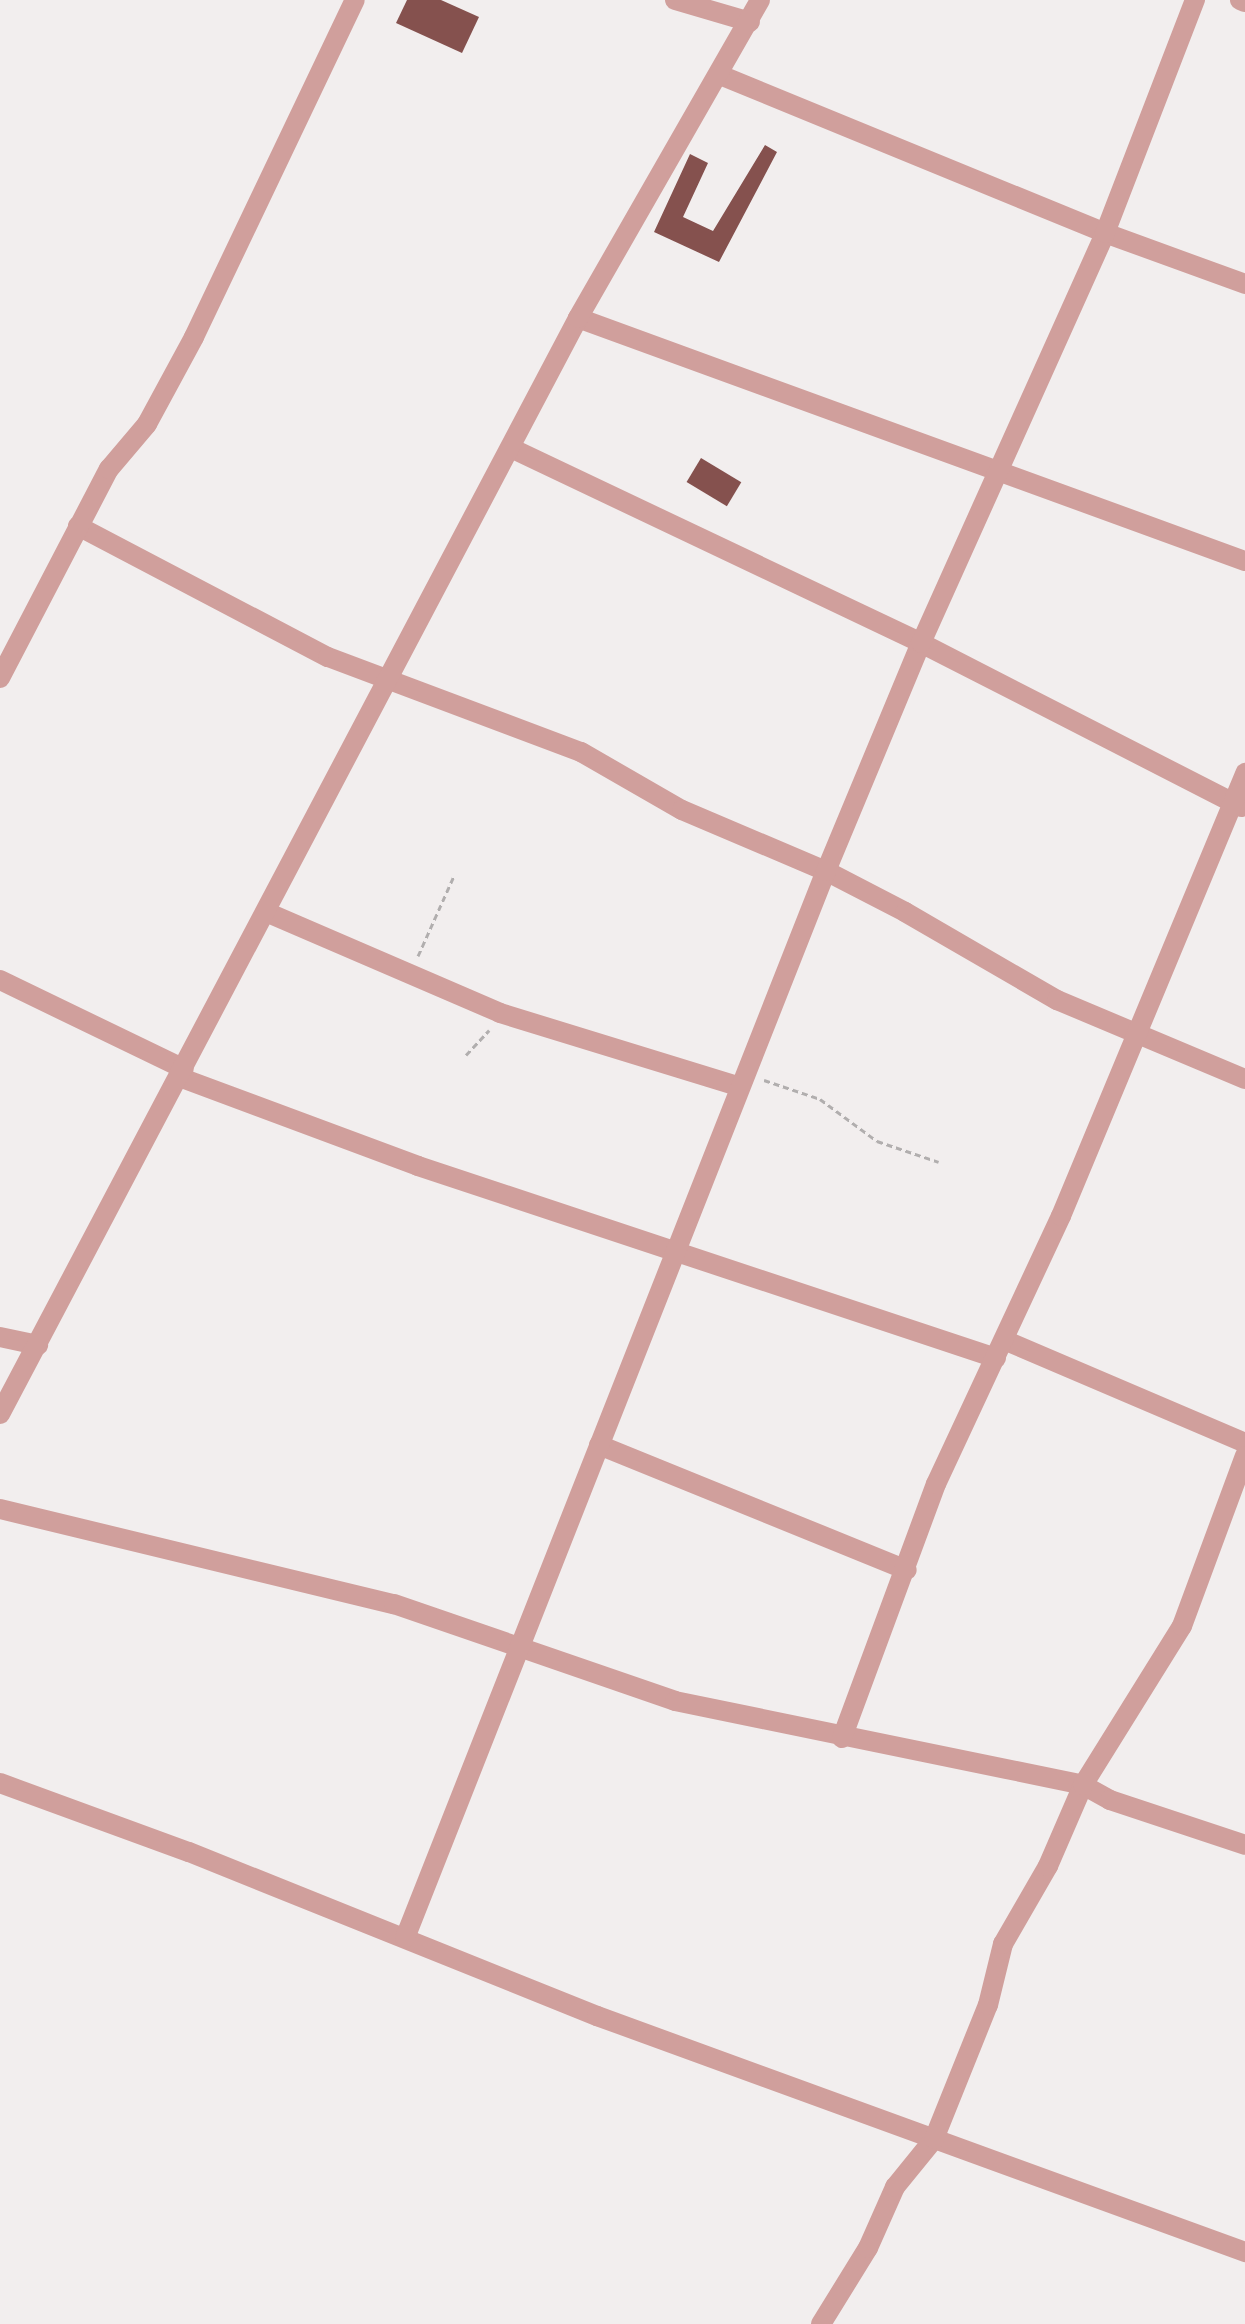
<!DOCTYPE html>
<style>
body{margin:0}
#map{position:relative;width:1245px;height:2324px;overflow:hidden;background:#f2eeee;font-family:Lato,sans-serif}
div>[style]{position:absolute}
.building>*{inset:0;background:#85514e;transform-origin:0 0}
.path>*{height:3px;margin-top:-1.5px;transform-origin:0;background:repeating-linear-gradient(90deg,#b1aeae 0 6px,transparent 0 10px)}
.minor>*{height:20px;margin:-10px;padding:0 10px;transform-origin:10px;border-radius:10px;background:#d09f9c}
span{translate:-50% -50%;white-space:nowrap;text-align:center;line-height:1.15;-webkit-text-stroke:8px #f2eeee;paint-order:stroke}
</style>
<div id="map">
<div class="building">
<div style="clip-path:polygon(407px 0,441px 0,479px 17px,462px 53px,396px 23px)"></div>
<div style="clip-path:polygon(765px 145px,777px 152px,719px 262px,654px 232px,690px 154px,708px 163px,683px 217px,713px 231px)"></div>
<div style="left:701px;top:458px;width:47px;height:28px;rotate:31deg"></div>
</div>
<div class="path">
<div style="left:418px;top:956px;width:88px;rotate:-65.8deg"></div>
<div style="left:466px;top:1055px;width:34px;rotate:-47deg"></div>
<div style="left:764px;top:1080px;width:59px;rotate:18.7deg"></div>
<div style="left:820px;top:1099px;width:71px;rotate:36.4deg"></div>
<div style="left:877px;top:1141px;width:65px;rotate:18.7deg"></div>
</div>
<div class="minor">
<div style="left:675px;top:0;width:78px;rotate:16.3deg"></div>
<div style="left:1240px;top:0;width:5px;rotate:22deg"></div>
<div style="left:720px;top:75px;width:416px;rotate:22.3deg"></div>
<div style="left:1105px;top:233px;width:149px;rotate:20deg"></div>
<div style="left:578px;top:318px;width:710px;rotate:20.02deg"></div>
<div style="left:513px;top:449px;width:452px;rotate:25.4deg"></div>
<div style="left:921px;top:643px;width:360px;rotate:27.1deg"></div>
<div style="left:78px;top:526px;width:282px;rotate:27.7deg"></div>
<div style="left:328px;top:657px;width:270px;rotate:20.6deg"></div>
<div style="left:581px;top:752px;width:116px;rotate:29.9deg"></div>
<div style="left:682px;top:810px;width:156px;rotate:23deg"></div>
<div style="left:826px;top:871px;width:89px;rotate:27.4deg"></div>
<div style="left:905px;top:912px;width:176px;rotate:30.1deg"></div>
<div style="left:1057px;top:1000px;width:204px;rotate:22.8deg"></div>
<div style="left:0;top:678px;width:236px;rotate:-62.5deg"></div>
<div style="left:109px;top:469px;width:59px;rotate:-49.8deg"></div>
<div style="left:147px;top:424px;width:99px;rotate:-61.6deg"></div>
<div style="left:194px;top:337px;width:373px;rotate:-64.5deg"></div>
<div style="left:266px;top:912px;width:255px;rotate:23.3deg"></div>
<div style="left:500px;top:1013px;width:251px;rotate:17.1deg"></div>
<div style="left:0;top:980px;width:204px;rotate:25.8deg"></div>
<div style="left:179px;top:1077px;width:255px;rotate:20.4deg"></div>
<div style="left:418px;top:1166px;width:609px;rotate:18.38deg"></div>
<div style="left:0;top:1337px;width:39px;rotate:12deg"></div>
<div style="left:1004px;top:1340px;width:262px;rotate:23.1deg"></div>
<div style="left:0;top:1414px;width:1239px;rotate:-62.19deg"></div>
<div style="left:578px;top:318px;width:366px;rotate:-60.2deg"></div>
<div style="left:599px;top:1445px;width:332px;rotate:22.1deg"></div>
<div style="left:0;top:1509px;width:405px;rotate:13.6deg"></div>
<div style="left:394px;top:1604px;width:297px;rotate:19deg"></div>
<div style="left:675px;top:1701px;width:417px;rotate:11.6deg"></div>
<div style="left:1083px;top:1785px;width:31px;rotate:29deg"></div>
<div style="left:1110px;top:1800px;width:142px;rotate:18.4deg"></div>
<div style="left:842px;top:1738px;width:271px;rotate:-69.7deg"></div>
<div style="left:936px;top:1484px;width:296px;rotate:-65deg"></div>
<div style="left:1061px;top:1216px;width:480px;rotate:-67.4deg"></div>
<div style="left:0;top:1783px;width:201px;rotate:20.1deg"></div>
<div style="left:189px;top:1852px;width:440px;rotate:21.9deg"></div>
<div style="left:597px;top:2016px;width:690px;rotate:20.01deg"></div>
<div style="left:405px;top:1938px;width:1147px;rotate:-68.47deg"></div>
<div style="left:826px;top:871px;width:247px;rotate:-67.4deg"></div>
<div style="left:921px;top:643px;width:449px;rotate:-65.8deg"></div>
<div style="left:1105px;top:233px;width:250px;rotate:-68.9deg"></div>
<div style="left:821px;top:2324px;width:89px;rotate:-58.3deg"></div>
<div style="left:868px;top:2248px;width:67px;rotate:-66.1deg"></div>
<div style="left:895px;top:2187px;width:62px;rotate:-50.9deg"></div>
<div style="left:934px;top:2139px;width:144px;rotate:-68.1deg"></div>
<div style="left:988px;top:2005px;width:63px;rotate:-76.2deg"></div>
<div style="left:1003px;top:1944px;width:90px;rotate:-60deg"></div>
<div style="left:1048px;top:1866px;width:88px;rotate:-66.6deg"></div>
<div style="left:1083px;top:1785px;width:187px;rotate:-58.1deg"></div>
<div style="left:1182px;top:1626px;width:181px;rotate:-69.7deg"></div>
</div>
</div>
